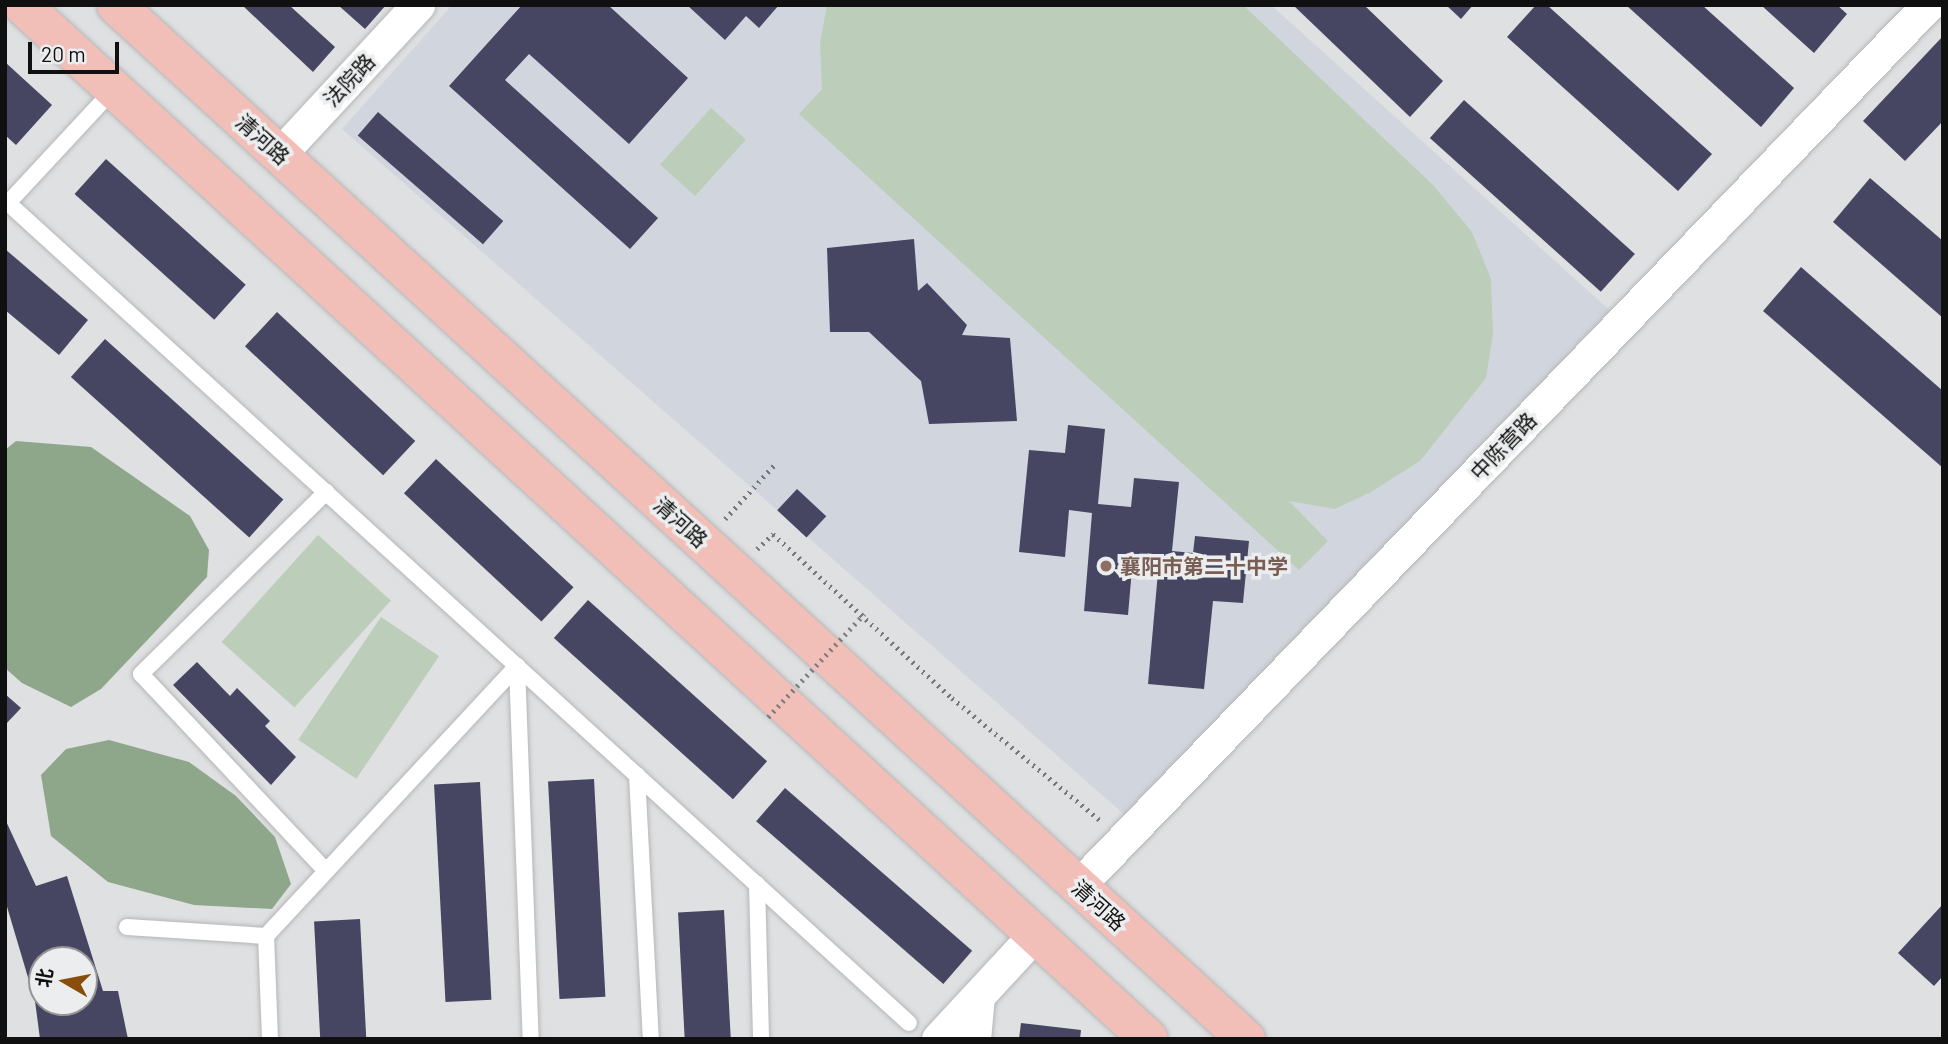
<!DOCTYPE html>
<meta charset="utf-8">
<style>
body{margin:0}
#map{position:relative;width:1948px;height:1044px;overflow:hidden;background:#dfe0e1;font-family:Barlow,"Noto Sans SC",sans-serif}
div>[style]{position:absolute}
.built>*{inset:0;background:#d1d6de}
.green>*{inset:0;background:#bccdb9;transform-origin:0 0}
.forest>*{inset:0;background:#8ea68a}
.building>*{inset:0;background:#464663;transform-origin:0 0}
.path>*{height:4.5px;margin-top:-2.25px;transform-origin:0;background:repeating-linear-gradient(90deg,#777878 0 2px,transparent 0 7px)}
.roads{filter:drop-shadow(0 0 2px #b5b6b8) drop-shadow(0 0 2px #b5b6b8)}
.lane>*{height:16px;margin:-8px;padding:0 8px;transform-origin:8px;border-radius:8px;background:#fff}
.street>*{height:33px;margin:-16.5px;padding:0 16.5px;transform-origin:16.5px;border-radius:16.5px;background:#fff}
.primary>*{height:38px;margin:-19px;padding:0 19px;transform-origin:19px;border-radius:19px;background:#f1bfb7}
.path-bridge>*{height:4.5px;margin-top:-2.25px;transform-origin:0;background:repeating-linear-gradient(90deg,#777878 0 2px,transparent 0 7px)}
.dots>*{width:19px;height:19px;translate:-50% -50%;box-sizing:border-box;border:4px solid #ecedee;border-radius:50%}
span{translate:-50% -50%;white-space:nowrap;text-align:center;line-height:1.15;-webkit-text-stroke:7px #ecedee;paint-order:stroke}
.street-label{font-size:21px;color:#101010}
.education-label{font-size:21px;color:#785e54;font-weight:700}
.left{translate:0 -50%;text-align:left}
.frame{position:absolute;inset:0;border:7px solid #101010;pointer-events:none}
.north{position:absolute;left:28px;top:946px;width:70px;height:70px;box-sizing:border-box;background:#ecedee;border:2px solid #949595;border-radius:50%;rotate:280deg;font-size:19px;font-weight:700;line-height:28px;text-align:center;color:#101010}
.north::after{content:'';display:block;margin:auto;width:24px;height:32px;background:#894e0a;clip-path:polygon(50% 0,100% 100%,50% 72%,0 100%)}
.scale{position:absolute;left:28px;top:42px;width:91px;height:32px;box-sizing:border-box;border:4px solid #101010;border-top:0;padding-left:9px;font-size:21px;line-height:24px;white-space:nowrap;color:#101010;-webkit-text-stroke:5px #ecedee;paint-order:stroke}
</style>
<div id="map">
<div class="built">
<div style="clip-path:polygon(452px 5px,1271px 5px,1616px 316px,1126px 816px,342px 129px)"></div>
</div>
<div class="green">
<div style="clip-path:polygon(827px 5px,1243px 5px,1433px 185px,1472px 232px,1491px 279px,1493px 334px,1486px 378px,1420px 461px,1371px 492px,1335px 509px,1289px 501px,1328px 541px,1299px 570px,799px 114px,822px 89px,820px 43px)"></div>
<div style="left:711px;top:108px;width:47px;height:76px;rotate:42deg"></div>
<div style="left:318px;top:535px;width:98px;height:144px;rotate:42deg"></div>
<div style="left:381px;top:617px;width:70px;height:148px;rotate:34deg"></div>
</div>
<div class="forest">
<div style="clip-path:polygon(16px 441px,91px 447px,190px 516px,209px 550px,207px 577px,101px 689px,71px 707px,22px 683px,5px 668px,5px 450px)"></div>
<div style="clip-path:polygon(109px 740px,189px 762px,236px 796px,275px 837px,291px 884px,272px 909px,194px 905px,108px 882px,51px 836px,41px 775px,66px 749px)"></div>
</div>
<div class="building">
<div style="clip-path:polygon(242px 5px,289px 5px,335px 47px,313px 72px)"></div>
<div style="clip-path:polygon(338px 5px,386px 5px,365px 29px)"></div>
<div style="clip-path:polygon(522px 5px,608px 5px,688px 78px,629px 144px,529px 54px,505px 80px,658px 218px,630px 249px,449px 86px)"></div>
<div style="clip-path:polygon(687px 5px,779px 5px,759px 28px,746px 16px,725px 40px)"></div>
<div style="clip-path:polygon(1293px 5px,1364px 5px,1443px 81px,1410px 117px)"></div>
<div style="clip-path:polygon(1446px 5px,1473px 5px,1461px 19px)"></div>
<div style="clip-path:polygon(1536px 5px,1547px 5px,1712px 154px,1678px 191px,1507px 37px)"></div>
<div style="clip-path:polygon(1626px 5px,1702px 5px,1794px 88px,1761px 127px)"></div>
<div style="clip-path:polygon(1761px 5px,1837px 5px,1847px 14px,1814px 53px)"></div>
<div style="clip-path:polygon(1943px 36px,1943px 121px,1905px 161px,1863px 121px)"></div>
<div style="clip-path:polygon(5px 62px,52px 105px,16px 145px,5px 135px)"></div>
<div style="left:1464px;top:100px;width:230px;height:51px;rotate:42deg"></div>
<div style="left:378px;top:112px;width:166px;height:31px;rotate:41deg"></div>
<div style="left:106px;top:159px;width:188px;height:47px;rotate:42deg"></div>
<div style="clip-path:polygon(1870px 178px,1943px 241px,1943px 318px,1833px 222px)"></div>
<div style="clip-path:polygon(914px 239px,918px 291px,927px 283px,967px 325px,962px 335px,1010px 338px,1017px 421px,929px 424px,921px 381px,869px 332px,830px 332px,827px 248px)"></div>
<div style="clip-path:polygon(5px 249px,88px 320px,59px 355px,5px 310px)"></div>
<div style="clip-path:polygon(1801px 267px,1943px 391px,1943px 468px,1763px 311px)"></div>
<div style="left:277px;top:312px;width:189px;height:47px;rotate:43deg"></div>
<div style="left:105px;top:339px;width:240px;height:51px;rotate:42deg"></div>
<div style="clip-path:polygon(1068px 425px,1105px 429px,1098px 504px,1131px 507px,1134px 478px,1179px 482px,1172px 551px,1193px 553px,1195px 536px,1249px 541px,1243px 603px,1213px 601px,1204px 689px,1148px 684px,1158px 572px,1132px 569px,1128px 615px,1084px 611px,1092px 513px,1069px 510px,1065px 557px,1019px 552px,1029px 450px,1065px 453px)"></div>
<div style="left:436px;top:459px;width:188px;height:47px;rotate:43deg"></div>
<div style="left:797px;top:489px;width:40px;height:29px;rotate:43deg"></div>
<div style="left:588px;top:600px;width:241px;height:51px;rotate:42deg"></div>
<div style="clip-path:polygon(197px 662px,230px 696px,237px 688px,270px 721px,265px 726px,296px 757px,271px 785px,173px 685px)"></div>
<div style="clip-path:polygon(5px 694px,21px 708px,5px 725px)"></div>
<div style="left:594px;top:779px;width:218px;height:46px;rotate:87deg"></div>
<div style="left:480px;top:782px;width:218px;height:46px;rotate:87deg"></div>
<div style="left:785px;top:788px;width:248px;height:44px;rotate:41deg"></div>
<div style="clip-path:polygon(evenodd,5px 819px,36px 886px,67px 876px,103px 991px,118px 991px,128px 1039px,40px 1039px,35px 1001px,5px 900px,5px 819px,42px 960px,84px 960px,84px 1002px,42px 1002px,42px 960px)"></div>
<div style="clip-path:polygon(1943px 904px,1943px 976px,1934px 986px,1898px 953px)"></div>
<div style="left:724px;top:910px;width:129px;height:46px;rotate:87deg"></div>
<div style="left:360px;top:919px;width:120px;height:46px;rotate:87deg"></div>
<div style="clip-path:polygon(1021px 1023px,1081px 1030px,1080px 1039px,1019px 1039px)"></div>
</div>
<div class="path">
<div style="left:725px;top:519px;width:76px;rotate:-47.7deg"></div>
<div style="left:757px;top:549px;width:22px;rotate:-43deg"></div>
<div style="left:773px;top:534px;width:243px;rotate:42.5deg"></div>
<div style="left:952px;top:698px;width:192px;rotate:39.5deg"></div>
</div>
<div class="roads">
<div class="lane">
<div style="left:114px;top:89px;width:156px;rotate:132.9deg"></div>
<div style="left:8px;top:203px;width:1218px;rotate:42.31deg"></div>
<div style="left:517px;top:666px;width:373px;rotate:87.9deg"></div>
<div style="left:637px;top:775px;width:264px;rotate:87deg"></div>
<div style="left:326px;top:871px;width:270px;rotate:-133.2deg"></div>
<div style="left:141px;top:674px;width:260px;rotate:-44.5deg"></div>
<div style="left:757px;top:884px;width:155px;rotate:88.5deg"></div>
<div style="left:127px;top:927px;width:139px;rotate:3.7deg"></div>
<div style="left:270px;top:1039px;width:103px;rotate:-92.2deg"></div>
<div style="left:266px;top:936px;width:369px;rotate:-47.1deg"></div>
</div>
<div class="street">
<div style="left:279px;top:155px;width:205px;rotate:-47.2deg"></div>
<div style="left:1078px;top:886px;width:1224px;rotate:-46.03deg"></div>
<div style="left:938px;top:1039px;width:144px;rotate:-47.2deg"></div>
<div style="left:974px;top:1039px;width:43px;rotate:-84.7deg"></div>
</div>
<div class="primary">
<div style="left:22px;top:5px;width:1529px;rotate:42.54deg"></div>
<div style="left:116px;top:5px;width:1532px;rotate:42.46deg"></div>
</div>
</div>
<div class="path-bridge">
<div style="left:768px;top:717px;width:141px;rotate:-47deg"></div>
</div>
<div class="dots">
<div style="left:1106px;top:566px;background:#8d6e63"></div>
</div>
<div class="street-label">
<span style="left:349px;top:80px;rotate:-47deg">法院路</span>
<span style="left:263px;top:139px;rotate:42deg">清河路</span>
<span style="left:1503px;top:446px;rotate:-46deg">中陈营路</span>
<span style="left:681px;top:522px;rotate:42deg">清河路</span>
<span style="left:1099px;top:905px;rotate:42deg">清河路</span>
</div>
<div class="education-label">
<span class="left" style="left:1120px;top:566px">襄阳市第二十中学</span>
</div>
<div class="frame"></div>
<div class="north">北</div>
<div class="scale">20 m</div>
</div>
